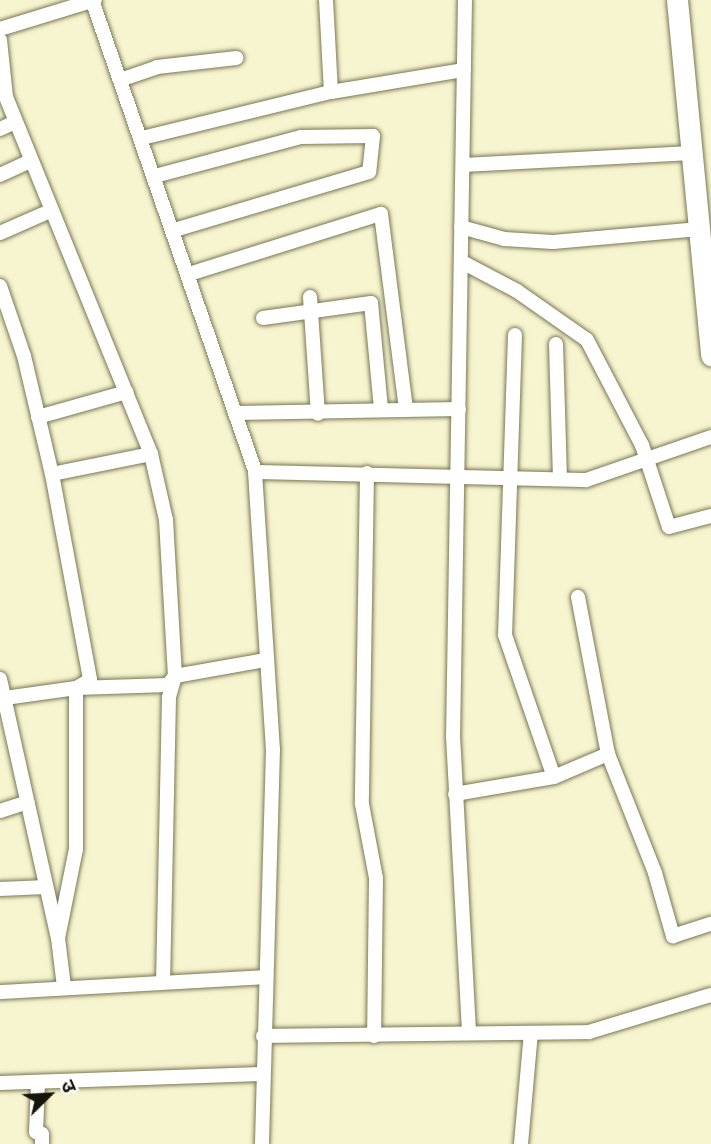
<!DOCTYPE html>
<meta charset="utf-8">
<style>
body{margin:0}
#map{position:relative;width:711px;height:1144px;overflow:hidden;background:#f7f5cf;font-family:"Varela Round","Noto Sans Devanagari",sans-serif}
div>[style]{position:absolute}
.roads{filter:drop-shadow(0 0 2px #797755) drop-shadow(0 0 2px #797755)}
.street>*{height:14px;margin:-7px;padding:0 7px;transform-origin:7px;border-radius:7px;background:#fff}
.secondary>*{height:21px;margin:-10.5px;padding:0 10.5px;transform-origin:10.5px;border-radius:10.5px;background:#fff}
span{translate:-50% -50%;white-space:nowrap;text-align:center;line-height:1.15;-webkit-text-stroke:7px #fff;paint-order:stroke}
.north{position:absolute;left:14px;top:1060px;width:70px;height:70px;-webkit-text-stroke:5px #fff;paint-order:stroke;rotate:66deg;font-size:19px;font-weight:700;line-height:28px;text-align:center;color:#161508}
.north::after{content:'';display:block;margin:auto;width:24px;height:32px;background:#161508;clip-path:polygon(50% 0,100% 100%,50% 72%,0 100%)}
</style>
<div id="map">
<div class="roads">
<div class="street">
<div style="left:92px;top:0;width:499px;rotate:70.9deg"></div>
<div style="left:255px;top:472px;width:278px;rotate:86.3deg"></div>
<div style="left:273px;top:749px;width:395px;rotate:91.6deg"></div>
<div style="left:326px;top:0;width:92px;rotate:86.9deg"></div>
<div style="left:331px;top:92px;width:135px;rotate:-9.4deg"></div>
<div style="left:465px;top:0;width:736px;rotate:90.93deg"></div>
<div style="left:453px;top:736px;width:295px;rotate:86.9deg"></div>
<div style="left:0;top:29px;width:99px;rotate:-17deg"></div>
<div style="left:0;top:40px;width:57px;rotate:84deg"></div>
<div style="left:6px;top:97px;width:385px;rotate:67.9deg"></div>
<div style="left:151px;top:454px;width:68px;rotate:77.2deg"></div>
<div style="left:166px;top:520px;width:156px;rotate:86.7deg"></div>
<div style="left:175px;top:676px;width:22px;rotate:106deg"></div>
<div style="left:169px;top:697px;width:285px;rotate:91.2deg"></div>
<div style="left:120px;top:80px;width:39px;rotate:-19deg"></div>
<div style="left:157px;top:67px;width:80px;rotate:-6.5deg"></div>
<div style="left:0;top:129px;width:17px;rotate:-25deg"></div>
<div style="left:142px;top:138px;width:195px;rotate:-13.7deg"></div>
<div style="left:463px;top:165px;width:229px;rotate:-3deg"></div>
<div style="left:0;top:175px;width:33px;rotate:-25deg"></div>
<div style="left:155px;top:176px;width:151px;rotate:-15deg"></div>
<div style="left:301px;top:137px;width:72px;rotate:-0.8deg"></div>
<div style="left:373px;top:136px;width:36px;rotate:96deg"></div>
<div style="left:369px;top:172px;width:203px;rotate:163.4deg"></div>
<div style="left:461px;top:227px;width:45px;rotate:15.6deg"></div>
<div style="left:504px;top:239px;width:49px;rotate:3.5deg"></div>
<div style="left:553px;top:242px;width:147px;rotate:-5.1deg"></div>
<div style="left:0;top:233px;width:55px;rotate:-23.7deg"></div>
<div style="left:464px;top:263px;width:60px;rotate:27.8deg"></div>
<div style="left:517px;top:291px;width:85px;rotate:35deg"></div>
<div style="left:587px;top:340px;width:119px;rotate:62.4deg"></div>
<div style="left:642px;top:445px;width:86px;rotate:71.8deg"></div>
<div style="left:669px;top:527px;width:43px;rotate:-14.7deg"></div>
<div style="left:189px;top:274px;width:201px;rotate:-17.4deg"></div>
<div style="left:381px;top:214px;width:197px;rotate:82.7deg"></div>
<div style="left:0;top:286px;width:74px;rotate:71.1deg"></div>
<div style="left:24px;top:356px;width:121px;rotate:76.7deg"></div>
<div style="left:52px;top:474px;width:209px;rotate:79.5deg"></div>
<div style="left:90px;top:680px;width:16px;rotate:150deg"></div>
<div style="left:76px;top:688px;width:161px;rotate:90deg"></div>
<div style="left:76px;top:849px;width:91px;rotate:101.4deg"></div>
<div style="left:310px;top:297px;width:117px;rotate:86.1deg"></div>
<div style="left:263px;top:318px;width:109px;rotate:-7.9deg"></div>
<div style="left:371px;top:303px;width:106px;rotate:84.6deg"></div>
<div style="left:515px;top:335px;width:300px;rotate:91.9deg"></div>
<div style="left:505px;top:635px;width:150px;rotate:71deg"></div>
<div style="left:556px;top:344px;width:134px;rotate:88.3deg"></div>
<div style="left:236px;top:413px;width:223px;rotate:-1deg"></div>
<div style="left:38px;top:417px;width:92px;rotate:-15.7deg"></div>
<div style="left:255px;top:472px;width:331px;rotate:1.4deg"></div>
<div style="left:586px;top:480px;width:132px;rotate:-19deg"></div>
<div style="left:367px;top:473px;width:331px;rotate:90.9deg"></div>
<div style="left:362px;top:804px;width:75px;rotate:79.3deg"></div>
<div style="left:376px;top:878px;width:158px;rotate:90.7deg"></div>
<div style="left:52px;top:474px;width:101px;rotate:-11.4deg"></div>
<div style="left:578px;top:597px;width:160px;rotate:79.2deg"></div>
<div style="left:0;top:679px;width:265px;rotate:77.4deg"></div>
<div style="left:58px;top:938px;width:49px;rotate:83deg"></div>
<div style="left:5px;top:698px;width:72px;rotate:-8deg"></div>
<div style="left:76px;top:688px;width:92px;rotate:-1.9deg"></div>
<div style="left:168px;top:685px;width:11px;rotate:-52deg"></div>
<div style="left:175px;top:676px;width:91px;rotate:-10.1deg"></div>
<div style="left:455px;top:794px;width:100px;rotate:-9.7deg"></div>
<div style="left:554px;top:777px;width:59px;rotate:-23.1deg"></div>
<div style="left:608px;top:754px;width:128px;rotate:68.4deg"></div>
<div style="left:655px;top:873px;width:66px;rotate:74.1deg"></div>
<div style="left:673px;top:936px;width:40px;rotate:-18deg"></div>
<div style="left:0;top:811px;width:29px;rotate:-18deg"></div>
<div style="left:0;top:889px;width:46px;rotate:-2.5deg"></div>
<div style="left:0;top:992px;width:265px;rotate:-3.2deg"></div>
<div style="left:263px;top:1036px;width:326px;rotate:-0.7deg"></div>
<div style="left:589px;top:1032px;width:127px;rotate:-16.9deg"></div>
<div style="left:0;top:1083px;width:261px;rotate:-2deg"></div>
<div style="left:38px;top:1083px;width:49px;rotate:92.3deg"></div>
<div style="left:36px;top:1132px;width:6px;rotate:18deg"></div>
<div style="left:42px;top:1134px;width:10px;rotate:90deg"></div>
<div style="left:521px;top:1144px;width:111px;rotate:-84.9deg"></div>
</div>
<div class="secondary">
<div style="left:677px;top:0;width:357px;rotate:84.5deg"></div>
</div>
</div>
<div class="north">उ</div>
</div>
